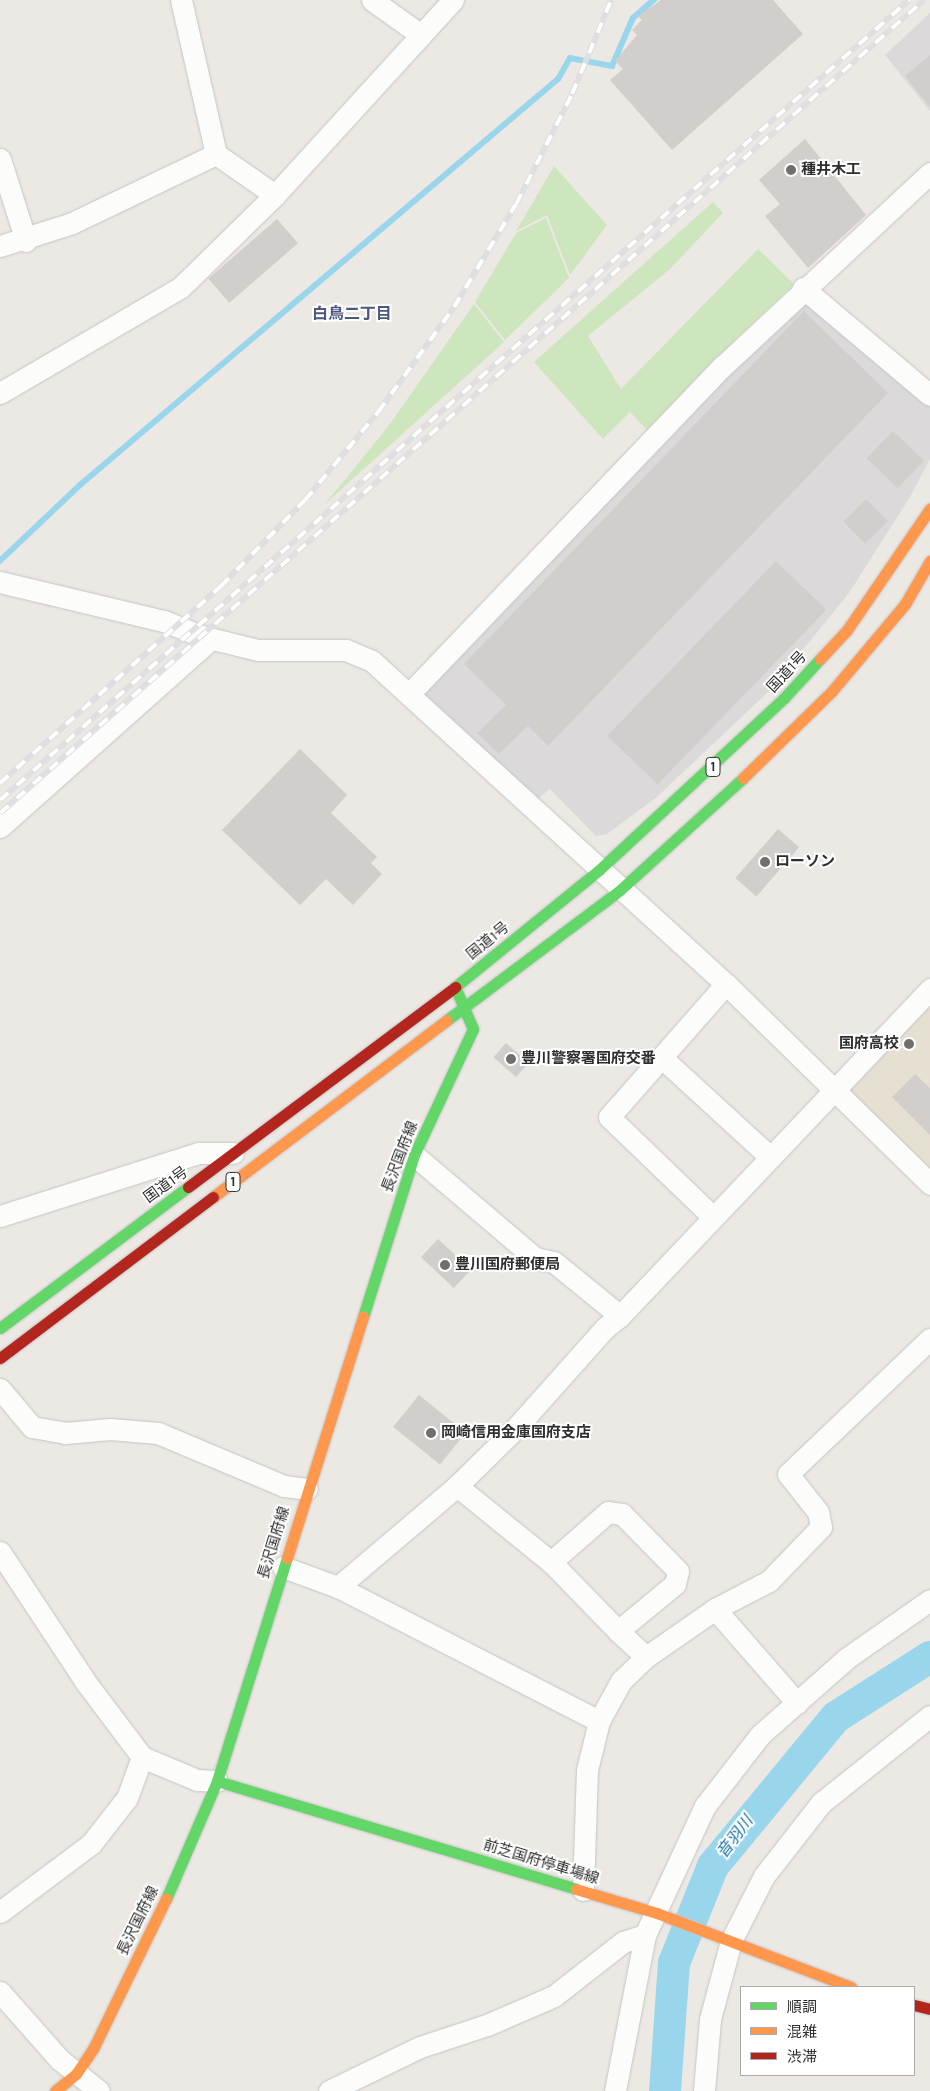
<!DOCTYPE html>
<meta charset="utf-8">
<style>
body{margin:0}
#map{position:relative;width:930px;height:2091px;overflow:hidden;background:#ece8e4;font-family:Karla,"Noto Sans JP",sans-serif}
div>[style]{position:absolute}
.industrial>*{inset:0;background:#dcd9db}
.education>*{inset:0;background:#e6e0d3}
.green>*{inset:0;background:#cee6be}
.stream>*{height:5.5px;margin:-2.75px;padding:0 2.75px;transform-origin:2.75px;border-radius:2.75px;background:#99d6ec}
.river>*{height:32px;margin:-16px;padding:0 16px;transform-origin:16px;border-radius:16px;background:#99d6ec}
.building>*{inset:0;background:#d1cecb;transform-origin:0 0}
.roads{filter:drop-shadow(0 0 1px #c5c4c5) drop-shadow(0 0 1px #c5c4c5)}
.street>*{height:21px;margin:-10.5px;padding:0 10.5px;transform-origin:10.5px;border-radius:10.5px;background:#fcfcfb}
.fast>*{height:11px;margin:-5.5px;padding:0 5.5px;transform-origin:5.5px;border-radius:5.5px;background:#63d668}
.slow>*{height:11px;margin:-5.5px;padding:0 5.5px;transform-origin:5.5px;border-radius:5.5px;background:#ff974d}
.jam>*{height:11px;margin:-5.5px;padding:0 5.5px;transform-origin:5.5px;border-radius:5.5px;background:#b3261e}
.rail>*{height:5.5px;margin-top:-2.75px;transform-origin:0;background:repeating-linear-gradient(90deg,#fff 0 11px,#dfdfe1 0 22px);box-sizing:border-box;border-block:1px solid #dfdfe1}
.dots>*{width:14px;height:14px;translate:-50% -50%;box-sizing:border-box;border:2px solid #fff;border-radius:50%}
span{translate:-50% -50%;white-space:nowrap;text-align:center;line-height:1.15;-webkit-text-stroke:4px #fff;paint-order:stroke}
.shield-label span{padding:1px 4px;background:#fff;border:1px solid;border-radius:4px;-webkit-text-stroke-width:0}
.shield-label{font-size:14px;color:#2e2e2e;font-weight:700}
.poi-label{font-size:15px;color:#2e2e2e;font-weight:700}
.left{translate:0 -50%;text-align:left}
.right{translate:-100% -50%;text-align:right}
.street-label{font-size:15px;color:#2e2e2e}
.neighbourhood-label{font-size:16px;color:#4d5680;font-weight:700}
.water-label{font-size:16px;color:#0d6fa3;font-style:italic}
.legend{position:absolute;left:740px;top:1986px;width:175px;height:90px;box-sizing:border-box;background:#fff;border:1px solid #ababab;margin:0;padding:6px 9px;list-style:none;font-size:15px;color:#2e2e2e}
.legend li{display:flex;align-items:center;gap:10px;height:25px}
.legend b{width:25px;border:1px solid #ababab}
</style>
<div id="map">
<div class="industrial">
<div style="clip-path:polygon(930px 13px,930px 111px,885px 55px)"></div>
<div style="clip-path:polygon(801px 297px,930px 405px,930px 459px,910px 497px,849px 593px,771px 689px,657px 797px,607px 834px,596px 836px,550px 789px,536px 800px,421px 691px)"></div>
</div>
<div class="education">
<div style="clip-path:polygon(930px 1001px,930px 1168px,844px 1088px)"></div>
</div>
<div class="green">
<div style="clip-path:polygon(554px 166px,607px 225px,570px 275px,547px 215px,516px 231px)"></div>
<div style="clip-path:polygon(713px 202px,723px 213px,670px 269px,588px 336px,621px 389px,758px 249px,794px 284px,733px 342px,650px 433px,630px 412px,603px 439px,534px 362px)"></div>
<div style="clip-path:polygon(546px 218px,569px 278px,505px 340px,475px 302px,516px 233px)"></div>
<div style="clip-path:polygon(474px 304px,504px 342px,324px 505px,387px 428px)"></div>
</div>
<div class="stream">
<div style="left:0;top:561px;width:110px;rotate:-43.5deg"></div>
<div style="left:80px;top:485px;width:627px;rotate:-40.34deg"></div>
<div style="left:558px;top:79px;width:24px;rotate:-60deg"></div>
<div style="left:570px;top:58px;width:43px;rotate:10.8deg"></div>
<div style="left:612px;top:66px;width:52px;rotate:-66.4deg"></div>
<div style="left:633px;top:18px;width:28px;rotate:-41deg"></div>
</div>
<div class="river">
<div style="left:665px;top:2091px;width:128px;rotate:-86deg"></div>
<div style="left:674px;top:1963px;width:105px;rotate:-68.1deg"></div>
<div style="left:713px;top:1866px;width:193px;rotate:-50.5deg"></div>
<div style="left:836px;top:1717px;width:112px;rotate:-32.6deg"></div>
</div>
<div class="building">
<div style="clip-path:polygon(661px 0,773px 0,803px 34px,672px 150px,610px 80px,623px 69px,615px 61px,637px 35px,632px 30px,642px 20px,638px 16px)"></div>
<div style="clip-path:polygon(930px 55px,930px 107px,905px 76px)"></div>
<div style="clip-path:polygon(805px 139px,866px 215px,808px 268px,765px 216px,780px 204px,759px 180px)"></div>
<div style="left:277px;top:219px;width:32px;height:91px;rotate:49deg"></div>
<div style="clip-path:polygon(804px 311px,888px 393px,548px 746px,528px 726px,499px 754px,477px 733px,506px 705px,464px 664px)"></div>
<div style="left:893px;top:431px;width:43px;height:38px;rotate:44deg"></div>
<div style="left:866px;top:499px;width:31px;height:32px;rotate:45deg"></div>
<div style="left:776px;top:561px;width:70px;height:243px;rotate:44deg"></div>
<div style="clip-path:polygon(300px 749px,347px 795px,331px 813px,377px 857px,371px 863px,382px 874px,353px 905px,326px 879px,300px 905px,222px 830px)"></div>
<div style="left:778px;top:829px;width:28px;height:65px;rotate:41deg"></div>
<div style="left:506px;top:1043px;width:30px;height:19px;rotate:41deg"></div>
<div style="clip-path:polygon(915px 1074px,930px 1088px,930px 1135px,892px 1097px)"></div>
<div style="left:438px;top:1239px;width:45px;height:25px;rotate:43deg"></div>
<div style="left:419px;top:1395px;width:60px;height:41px;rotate:39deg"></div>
</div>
<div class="roads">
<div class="street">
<div style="left:181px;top:0;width:158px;rotate:77.2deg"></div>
<div style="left:216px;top:154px;width:72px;rotate:34.8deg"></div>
<div style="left:372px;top:0;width:60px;rotate:35.5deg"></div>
<div style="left:0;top:159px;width:86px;rotate:72.4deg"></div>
<div style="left:0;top:246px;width:76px;rotate:-17.7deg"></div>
<div style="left:72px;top:223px;width:160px;rotate:-25.6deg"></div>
<div style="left:803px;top:288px;width:166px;rotate:40.1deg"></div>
<div style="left:0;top:393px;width:208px;rotate:-30.3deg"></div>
<div style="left:180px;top:288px;width:133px;rotate:-44.4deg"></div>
<div style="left:275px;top:195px;width:264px;rotate:-47.6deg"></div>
<div style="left:0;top:582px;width:169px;rotate:13.4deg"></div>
<div style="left:164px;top:621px;width:40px;rotate:22deg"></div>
<div style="left:201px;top:636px;width:59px;rotate:13.8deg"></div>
<div style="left:258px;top:650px;width:88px"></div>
<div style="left:346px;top:650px;width:28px;rotate:23deg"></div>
<div style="left:372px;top:661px;width:479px;rotate:42.4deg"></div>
<div style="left:726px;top:984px;width:286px;rotate:44.4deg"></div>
<div style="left:410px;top:693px;width:453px;rotate:-46.3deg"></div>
<div style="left:723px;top:366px;width:283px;rotate:-43deg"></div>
<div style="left:0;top:827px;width:283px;rotate:-41.7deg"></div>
<div style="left:661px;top:1057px;width:148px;rotate:42.5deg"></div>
<div style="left:414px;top:1155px;width:159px;rotate:40.4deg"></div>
<div style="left:535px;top:1258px;width:19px;rotate:12deg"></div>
<div style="left:554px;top:1262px;width:85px;rotate:39.3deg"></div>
<div style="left:0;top:1216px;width:209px;rotate:-17.6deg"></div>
<div style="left:199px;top:1153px;width:34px"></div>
<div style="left:713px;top:1217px;width:144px;rotate:-136.1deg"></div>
<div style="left:609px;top:1117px;width:177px;rotate:-48.7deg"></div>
<div style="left:0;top:1389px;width:50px;rotate:49.9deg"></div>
<div style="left:32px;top:1427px;width:34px;rotate:10deg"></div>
<div style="left:65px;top:1433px;width:45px;rotate:-5.1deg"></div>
<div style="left:110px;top:1429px;width:48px;rotate:4.8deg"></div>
<div style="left:158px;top:1433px;width:137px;rotate:22.8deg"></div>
<div style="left:284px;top:1486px;width:23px;rotate:7deg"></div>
<div style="left:457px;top:1486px;width:121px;rotate:39deg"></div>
<div style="left:0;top:1552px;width:158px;rotate:56.6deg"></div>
<div style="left:87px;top:1684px;width:91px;rotate:53deg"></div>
<div style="left:142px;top:1757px;width:60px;rotate:22.7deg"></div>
<div style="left:197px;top:1780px;width:20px;rotate:3deg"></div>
<div style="left:283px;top:1567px;width:59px;rotate:20deg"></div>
<div style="left:338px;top:1587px;width:293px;rotate:27.2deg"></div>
<div style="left:338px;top:1587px;width:156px;rotate:-40.3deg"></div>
<div style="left:457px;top:1486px;width:80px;rotate:-44.5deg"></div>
<div style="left:514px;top:1430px;width:137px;rotate:-48.3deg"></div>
<div style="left:605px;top:1328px;width:19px;rotate:-39deg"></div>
<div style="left:620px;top:1316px;width:451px;rotate:-46.5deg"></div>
<div style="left:715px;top:1609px;width:125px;rotate:48.9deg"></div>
<div style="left:618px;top:1631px;width:74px;rotate:-39.5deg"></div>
<div style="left:675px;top:1584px;width:13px;rotate:-77deg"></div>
<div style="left:678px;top:1571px;width:80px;rotate:-134.5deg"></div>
<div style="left:622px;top:1514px;width:14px;rotate:-172deg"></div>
<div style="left:608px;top:1512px;width:76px;rotate:138.7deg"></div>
<div style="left:551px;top:1562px;width:96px;rotate:45.8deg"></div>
<div style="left:618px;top:1631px;width:38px;rotate:43deg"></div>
<div style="left:583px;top:1890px;width:120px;rotate:-88.1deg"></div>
<div style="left:587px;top:1770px;width:50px;rotate:-76.2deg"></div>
<div style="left:599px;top:1721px;width:46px;rotate:-61.2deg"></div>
<div style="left:621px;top:1681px;width:35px;rotate:-44deg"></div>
<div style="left:646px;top:1657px;width:84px;rotate:-34.8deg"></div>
<div style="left:715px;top:1609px;width:61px;rotate:-27.4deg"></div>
<div style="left:769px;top:1581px;width:75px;rotate:-46.1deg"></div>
<div style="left:821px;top:1527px;width:15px;rotate:-101deg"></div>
<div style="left:818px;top:1512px;width:48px;rotate:-128.3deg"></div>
<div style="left:788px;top:1474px;width:196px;rotate:-43.6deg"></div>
<div style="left:0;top:1912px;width:114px;rotate:-36.8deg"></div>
<div style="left:91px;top:1844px;width:58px;rotate:-52deg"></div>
<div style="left:127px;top:1798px;width:44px;rotate:-69.9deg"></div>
<div style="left:0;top:1992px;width:89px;rotate:48.6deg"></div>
<div style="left:59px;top:2059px;width:51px;rotate:38.7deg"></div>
<div style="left:329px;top:2091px;width:101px;rotate:-25.8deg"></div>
<div style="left:420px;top:2047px;width:71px;rotate:-18.2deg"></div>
<div style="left:487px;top:2025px;width:73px;rotate:-23.4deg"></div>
<div style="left:554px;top:1996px;width:88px;rotate:-38deg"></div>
<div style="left:623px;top:1942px;width:23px;rotate:-18deg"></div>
<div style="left:615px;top:2091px;width:159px;rotate:-79.1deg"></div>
<div style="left:645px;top:1935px;width:142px;rotate:-65.1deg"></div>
<div style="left:705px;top:1806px;width:90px;rotate:-52.2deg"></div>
<div style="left:760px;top:1735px;width:116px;rotate:-41.5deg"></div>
<div style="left:847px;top:1658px;width:101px;rotate:-34.9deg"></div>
<div style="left:704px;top:2091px;width:72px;rotate:-85.2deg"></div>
<div style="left:710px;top:2019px;width:81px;rotate:-74.9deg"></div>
<div style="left:731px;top:1941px;width:73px;rotate:-63.1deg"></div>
<div style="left:764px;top:1876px;width:93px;rotate:-52deg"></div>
<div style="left:821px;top:1803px;width:139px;rotate:-38.6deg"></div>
</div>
<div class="fast">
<div style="left:455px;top:987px;width:186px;rotate:-39.1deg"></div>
<div style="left:599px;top:870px;width:253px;rotate:-42.9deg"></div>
<div style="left:784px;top:698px;width:53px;rotate:-47.3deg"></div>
<div style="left:447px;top:1020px;width:216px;rotate:-36.9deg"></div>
<div style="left:620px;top:890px;width:166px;rotate:-42.3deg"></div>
<div style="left:363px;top:1317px;width:170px;rotate:-72.5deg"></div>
<div style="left:414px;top:1155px;width:139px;rotate:-64.9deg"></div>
<div style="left:473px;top:1029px;width:46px;rotate:-113.2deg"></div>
<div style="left:0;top:1328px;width:235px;rotate:-36.9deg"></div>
<div style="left:217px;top:1781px;width:375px;rotate:16.7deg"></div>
<div style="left:166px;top:1899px;width:129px;rotate:-66.6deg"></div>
<div style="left:217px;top:1781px;width:234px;rotate:-72.6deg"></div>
</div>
<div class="slow">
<div style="left:820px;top:659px;width:40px;rotate:-47deg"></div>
<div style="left:847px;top:630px;width:147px;rotate:-55.6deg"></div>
<div style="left:743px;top:778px;width:124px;rotate:-44.3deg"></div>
<div style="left:832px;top:691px;width:114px;rotate:-50deg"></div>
<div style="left:905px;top:604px;width:50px;rotate:-59.8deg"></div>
<div style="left:213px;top:1197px;width:293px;rotate:-37.1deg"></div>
<div style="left:287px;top:1558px;width:253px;rotate:-72.5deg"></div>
<div style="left:576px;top:1889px;width:84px;rotate:16.5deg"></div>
<div style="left:657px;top:1913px;width:208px;rotate:20.9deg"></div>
<div style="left:55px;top:2091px;width:27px;rotate:-39deg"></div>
<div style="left:76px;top:2074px;width:32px;rotate:-56deg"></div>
<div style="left:94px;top:2047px;width:165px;rotate:-64.1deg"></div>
</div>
<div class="jam">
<div style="left:188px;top:1187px;width:334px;rotate:-36.8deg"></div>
<div style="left:0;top:1358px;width:267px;rotate:-37.1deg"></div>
<div style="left:914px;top:2005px;width:16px;rotate:14deg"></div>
</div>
</div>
<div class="rail">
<div style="left:0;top:783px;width:296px;rotate:-41.7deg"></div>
<div style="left:221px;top:586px;width:120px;rotate:-45.7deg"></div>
<div style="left:305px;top:500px;width:114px;rotate:-50.3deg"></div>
<div style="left:378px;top:412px;width:130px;rotate:-54.1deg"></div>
<div style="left:454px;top:307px;width:120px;rotate:-59deg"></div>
<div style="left:516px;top:204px;width:123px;rotate:-63deg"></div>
<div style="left:572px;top:94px;width:102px;rotate:-67.5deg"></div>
<div style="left:0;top:800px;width:1211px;rotate:-41.35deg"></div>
<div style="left:0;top:813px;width:1231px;rotate:-41.34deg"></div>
</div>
<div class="dots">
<div style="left:791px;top:170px;background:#706f6e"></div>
<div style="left:765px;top:862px;background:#706f6e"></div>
<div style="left:909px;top:1044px;background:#706f6e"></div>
<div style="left:511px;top:1059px;background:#706f6e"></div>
<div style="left:445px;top:1265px;background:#706f6e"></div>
<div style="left:431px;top:1433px;background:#706f6e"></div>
</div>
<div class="shield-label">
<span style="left:713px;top:767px">1</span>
<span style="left:233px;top:1182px">1</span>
</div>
<div class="poi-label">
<span class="left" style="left:801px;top:170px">種井木工</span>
<span class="left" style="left:775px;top:862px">ローソン</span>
<span class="right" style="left:899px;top:1044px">国府高校</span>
<span class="left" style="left:521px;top:1059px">豊川警察署国府交番</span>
<span class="left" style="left:455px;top:1265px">豊川国府郵便局</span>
<span class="left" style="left:441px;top:1433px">岡崎信用金庫国府支店</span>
</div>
<div class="street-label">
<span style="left:787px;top:672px;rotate:-47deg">国道1号</span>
<span style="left:488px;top:941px;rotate:-39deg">国道1号</span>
<span style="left:400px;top:1157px;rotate:-69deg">長沢国府線</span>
<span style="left:166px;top:1185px;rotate:-36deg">国道1号</span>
<span style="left:274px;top:1543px;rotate:-73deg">長沢国府線</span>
<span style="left:541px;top:1862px;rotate:17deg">前芝国府停車場線</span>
<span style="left:138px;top:1921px;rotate:-64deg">長沢国府線</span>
</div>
<div class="neighbourhood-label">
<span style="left:352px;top:314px">白鳥二丁目</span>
</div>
<div class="water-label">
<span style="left:735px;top:1837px;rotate:-53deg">音羽川</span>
</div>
<ul class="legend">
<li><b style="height:6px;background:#63d668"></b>順調</li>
<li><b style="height:6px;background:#ff974d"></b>混雑</li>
<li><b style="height:6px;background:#b3261e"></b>渋滞</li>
</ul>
</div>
